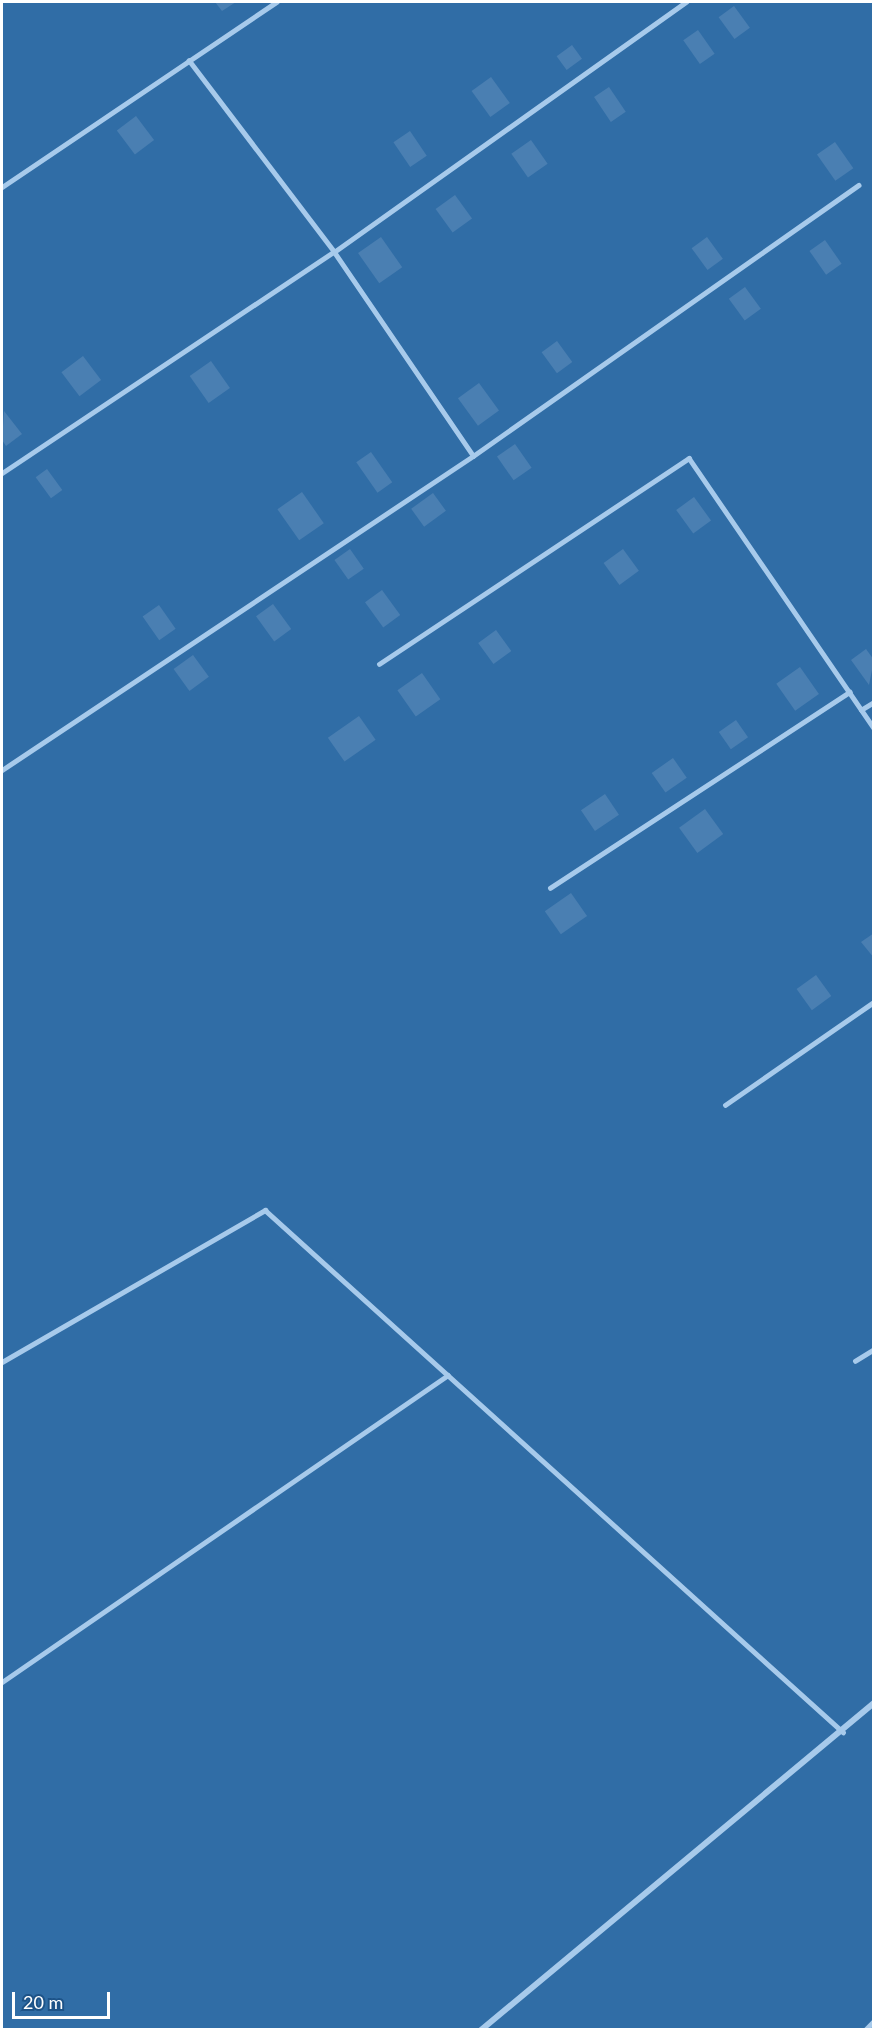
<!DOCTYPE html>
<style>
body{margin:0}
#map{position:relative;width:875px;height:2031px;overflow:hidden;background:#1d5388;font-family:Lato,sans-serif}
div>[style]{position:absolute}
.green>*{inset:0;background:#306da6;transform-origin:0 0}
.building>*{inset:0;background:#4a7fb2;transform-origin:0 0}
.service>*{height:4.5px;margin:-2.25px;padding:0 2.25px;transform-origin:2.25px;border-radius:2.25px;background:#a7caeb}
.minor>*{height:6px;margin:-3px;padding:0 3px;transform-origin:3px;border-radius:3px;background:#a7caeb}
span{translate:-50% -50%;white-space:nowrap;text-align:center;line-height:1.15;-webkit-text-stroke:4.5px #1d5388;paint-order:stroke}
.frame{position:absolute;inset:0;border:3px solid #fff;pointer-events:none}
.scale{position:absolute;left:12px;top:1992px;width:98px;height:27px;box-sizing:border-box;border:3px solid #fff;border-top:0;padding-left:8px;font-size:18px;line-height:21px;white-space:nowrap;color:#fff;-webkit-text-stroke:4px #1d5388;paint-order:stroke}
</style>
<div id="map">
<div class="green">
<div style="left:2px;top:2px;width:871px;height:2028px"></div>
</div>
<div class="building">
<div style="clip-path:polygon(215px 2px,236px 2px,222px 11px)"></div>
<div style="left:734px;top:6px;width:27px;height:19px;rotate:54deg"></div>
<div style="left:698px;top:30px;width:29px;height:18px;rotate:55deg"></div>
<div style="left:572px;top:45px;width:17px;height:19px;rotate:54deg"></div>
<div style="left:491px;top:77px;width:32px;height:24px;rotate:54deg"></div>
<div style="left:609px;top:87px;width:30px;height:18px;rotate:56deg"></div>
<div style="left:136px;top:116px;width:30px;height:24px;rotate:53deg"></div>
<div style="left:410px;top:131px;width:30px;height:20px;rotate:56deg"></div>
<div style="left:531px;top:140px;width:29px;height:24px;rotate:55deg"></div>
<div style="left:835px;top:142px;width:32px;height:22px;rotate:55deg"></div>
<div style="left:455px;top:195px;width:29px;height:24px;rotate:54deg"></div>
<div style="left:381px;top:237px;width:37px;height:28px;rotate:55deg"></div>
<div style="left:707px;top:237px;width:27px;height:19px;rotate:54deg"></div>
<div style="left:825px;top:240px;width:29px;height:19px;rotate:55deg"></div>
<div style="left:745px;top:287px;width:27px;height:20px;rotate:54deg"></div>
<div style="left:557px;top:341px;width:26px;height:19px;rotate:54deg"></div>
<div style="left:83px;top:356px;width:30px;height:27px;rotate:53deg"></div>
<div style="left:211px;top:361px;width:33px;height:26px;rotate:55deg"></div>
<div style="left:479px;top:383px;width:34px;height:26px;rotate:54deg"></div>
<div style="clip-path:polygon(4px 411px,22px 434px,6px 446px,2px 440px)"></div>
<div style="left:515px;top:444px;width:29px;height:22px;rotate:55deg"></div>
<div style="left:371px;top:452px;width:37px;height:18px;rotate:55deg"></div>
<div style="left:47px;top:469px;width:26px;height:14px;rotate:54deg"></div>
<div style="left:302px;top:492px;width:38px;height:30px;rotate:55deg"></div>
<div style="left:433px;top:493px;width:22px;height:27px;rotate:54deg"></div>
<div style="left:694px;top:497px;width:29px;height:22px;rotate:54deg"></div>
<div style="left:350px;top:549px;width:24px;height:19px;rotate:55deg"></div>
<div style="left:623px;top:549px;width:27px;height:24px;rotate:54deg"></div>
<div style="left:382px;top:590px;width:31px;height:21px;rotate:54deg"></div>
<div style="left:273px;top:604px;width:31px;height:21px;rotate:54deg"></div>
<div style="left:159px;top:605px;width:29px;height:20px;rotate:55deg"></div>
<div style="left:496px;top:630px;width:26px;height:22px;rotate:54deg"></div>
<div style="clip-path:polygon(866px 649px,874px 660px,869px 685px,851px 660px)"></div>
<div style="left:193px;top:655px;width:27px;height:24px;rotate:54deg"></div>
<div style="left:800px;top:667px;width:33px;height:29px;rotate:55deg"></div>
<div style="left:422px;top:673px;width:32px;height:30px;rotate:55deg"></div>
<div style="left:359px;top:716px;width:29px;height:38px;rotate:55deg"></div>
<div style="left:736px;top:720px;width:21px;height:21px;rotate:55deg"></div>
<div style="left:673px;top:758px;width:24px;height:26px;rotate:55deg"></div>
<div style="left:605px;top:794px;width:25px;height:29px;rotate:56deg"></div>
<div style="left:705px;top:809px;width:31px;height:32px;rotate:54deg"></div>
<div style="left:571px;top:893px;width:28px;height:32px;rotate:55deg"></div>
<div style="clip-path:polygon(874px 933px,874px 958px,861px 942px)"></div>
<div style="left:816px;top:975px;width:26px;height:24px;rotate:54deg"></div>
</div>
<div class="service">
<div style="left:2px;top:187px;width:331px;rotate:-34deg"></div>
<div style="left:473px;top:456px;width:471px;rotate:-35.1deg"></div>
<div style="left:2px;top:473px;width:399px;rotate:-33.7deg"></div>
<div style="left:334px;top:252px;width:432px;rotate:-35.4deg"></div>
<div style="left:379px;top:664px;width:372px;rotate:-33.6deg"></div>
<div style="left:689px;top:458px;width:327px;rotate:55.6deg"></div>
<div style="left:861px;top:710px;width:15px;rotate:-32deg"></div>
<div style="left:2px;top:770px;width:566px;rotate:-33.69deg"></div>
<div style="left:473px;top:456px;width:247px;rotate:-124.3deg"></div>
<div style="left:334px;top:252px;width:240px;rotate:-127.2deg"></div>
<div style="left:550px;top:888px;width:358px;rotate:-33.2deg"></div>
<div style="left:725px;top:1105px;width:181px;rotate:-34.7deg"></div>
<div style="left:855px;top:1361px;width:22px;rotate:-32deg"></div>
<div style="left:2px;top:1362px;width:304px;rotate:-30deg"></div>
<div style="left:265px;top:1210px;width:779px;rotate:42.09deg"></div>
<div style="left:2px;top:1682px;width:541px;rotate:-34.54deg"></div>
<div style="left:865px;top:2030px;width:13px;rotate:-45deg"></div>
</div>
<div class="minor">
<div style="left:481px;top:2030px;width:511px;rotate:-39.76deg"></div>
</div>
<div class="frame"></div>
<div class="scale">20 m</div>
</div>
